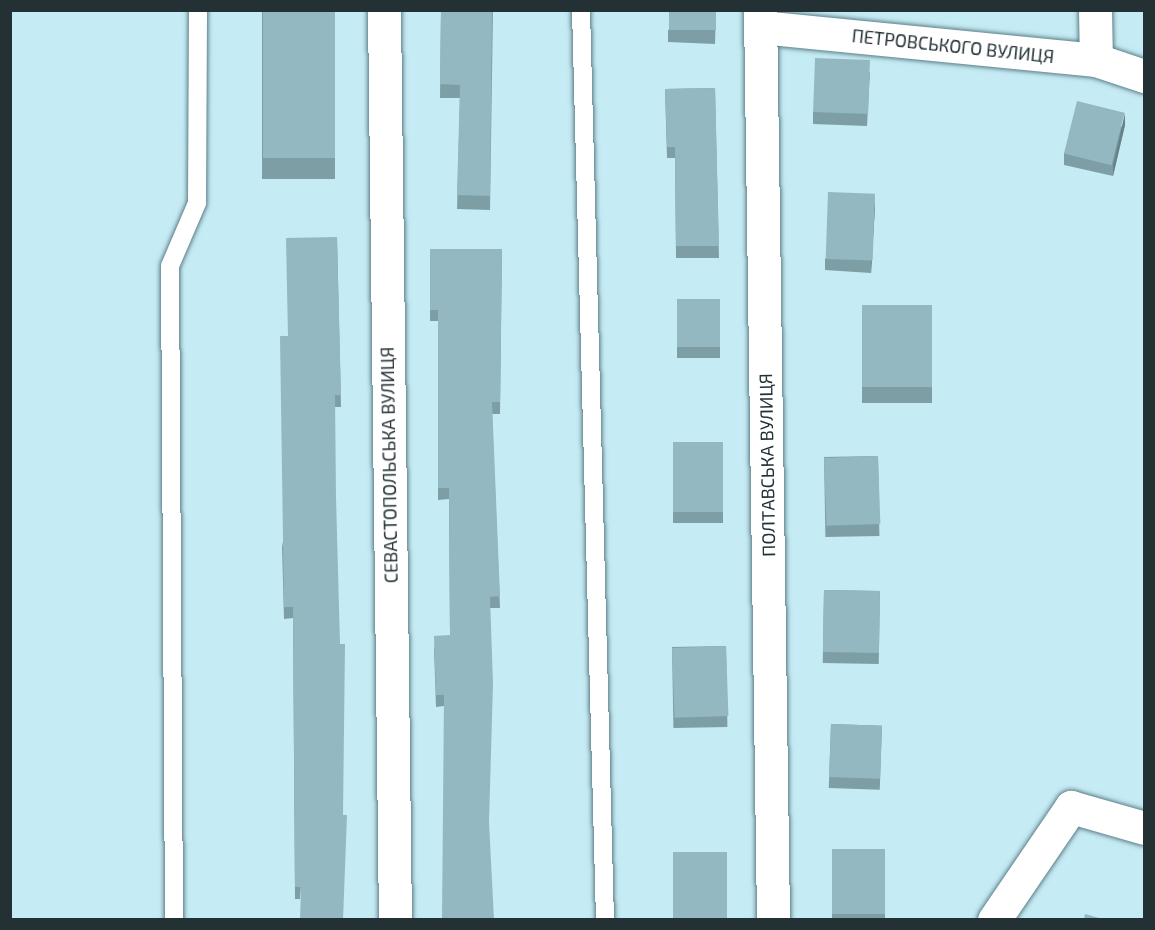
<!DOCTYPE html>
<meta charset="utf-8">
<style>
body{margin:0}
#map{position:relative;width:1155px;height:930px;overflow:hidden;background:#c5ebf4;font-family:"Exo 2",sans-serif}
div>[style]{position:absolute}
.roads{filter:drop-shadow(0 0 2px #5c7f88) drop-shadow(0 0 2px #5c7f88)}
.service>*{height:18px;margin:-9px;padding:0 9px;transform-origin:9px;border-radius:9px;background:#fff}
.minor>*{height:33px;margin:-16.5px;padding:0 16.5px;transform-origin:16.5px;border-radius:16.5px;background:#fff}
.wall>*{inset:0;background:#7e9ea6;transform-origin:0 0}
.shaded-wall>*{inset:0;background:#678187}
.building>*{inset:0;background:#93b8c1;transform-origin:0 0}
span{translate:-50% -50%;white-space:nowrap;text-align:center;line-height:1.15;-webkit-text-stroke:6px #fff;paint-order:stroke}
.street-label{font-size:18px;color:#233135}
.frame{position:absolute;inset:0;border:12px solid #233135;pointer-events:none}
</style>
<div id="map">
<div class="roads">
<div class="service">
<div style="left:581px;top:10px;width:910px;rotate:88.49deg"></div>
<div style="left:174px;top:920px;width:654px;rotate:-90.35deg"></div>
<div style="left:170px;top:266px;width:69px;rotate:-66.8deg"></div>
<div style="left:197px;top:203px;width:193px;rotate:-89.7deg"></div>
</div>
<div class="minor">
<div style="left:384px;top:10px;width:910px;rotate:89.31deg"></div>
<div style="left:760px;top:10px;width:910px;rotate:89.18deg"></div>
<div style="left:1095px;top:10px;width:50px;rotate:88.9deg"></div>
<div style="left:760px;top:27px;width:338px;rotate:5.6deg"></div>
<div style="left:1096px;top:60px;width:51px;rotate:18.4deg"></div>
<div style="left:994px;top:920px;width:137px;rotate:-55.7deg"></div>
<div style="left:1071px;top:807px;width:76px;rotate:16deg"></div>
</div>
</div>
<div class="wall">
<div style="left:262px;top:10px;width:73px;height:169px"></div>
<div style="clip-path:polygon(441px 10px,493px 10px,490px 210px,457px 209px,460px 98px,440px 98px)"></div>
<div style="clip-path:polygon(716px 10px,715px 44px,668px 42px,668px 30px)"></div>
<div style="clip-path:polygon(870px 72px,867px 126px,813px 124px,813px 112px)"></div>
<div style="clip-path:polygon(715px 88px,719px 258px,676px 258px,675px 158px,667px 158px,665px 89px)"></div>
<div style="clip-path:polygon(1125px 125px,1113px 176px,1064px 165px,1064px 153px)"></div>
<div style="clip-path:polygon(875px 206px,871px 273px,825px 270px,825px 259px)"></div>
<div style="clip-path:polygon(337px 237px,341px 407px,335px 407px,300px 899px,295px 899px,293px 618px,284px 619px,282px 547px)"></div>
<div style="clip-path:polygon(430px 249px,502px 249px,500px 414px,492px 414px,500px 608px,490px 608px,444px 706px,436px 707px,434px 648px,450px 635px,449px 499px,438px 500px,438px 321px,430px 321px)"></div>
<div style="left:720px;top:299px;width:59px;height:43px;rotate:90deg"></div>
<div style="left:932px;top:305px;width:98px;height:70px;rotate:90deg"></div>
<div style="left:673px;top:442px;width:50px;height:81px"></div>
<div style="left:878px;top:456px;width:80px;height:54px;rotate:89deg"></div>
<div style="left:824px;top:590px;width:56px;height:73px;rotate:1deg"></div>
<div style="left:726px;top:646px;width:81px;height:54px;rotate:89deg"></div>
<div style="left:831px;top:724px;width:51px;height:64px;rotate:2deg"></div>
<div style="left:885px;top:849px;width:71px;height:53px;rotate:90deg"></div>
</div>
<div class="shaded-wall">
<div style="clip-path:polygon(1125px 113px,1125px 125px,1113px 176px,1113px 165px)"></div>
<div style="clip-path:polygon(875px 194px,875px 206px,871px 273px,871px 261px)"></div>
</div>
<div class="building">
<div style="left:263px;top:10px;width:72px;height:148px"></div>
<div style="clip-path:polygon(441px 10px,492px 10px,490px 196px,457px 195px,460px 85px,440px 84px)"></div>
<div style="left:669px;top:10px;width:47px;height:20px"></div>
<div style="left:815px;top:58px;width:55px;height:54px;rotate:2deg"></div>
<div style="clip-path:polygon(715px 88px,719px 246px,676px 246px,675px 147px,667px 147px,665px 89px)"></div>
<div style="left:1077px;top:101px;width:49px;height:54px;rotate:14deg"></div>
<div style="left:828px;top:192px;width:47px;height:67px;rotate:2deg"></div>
<div style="clip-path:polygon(337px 237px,341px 395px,335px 395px,336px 497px,340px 644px,345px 644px,343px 815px,347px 815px,343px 920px,300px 920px,301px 887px,295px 887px,293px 607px,284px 607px,280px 336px,288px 336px,286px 238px)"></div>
<div style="clip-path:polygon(430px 249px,502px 249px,500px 402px,492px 402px,500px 596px,490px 597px,493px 684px,489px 822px,494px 920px,442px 920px,444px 695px,436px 695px,434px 636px,450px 635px,449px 488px,438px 488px,438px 310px,430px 310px)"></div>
<div style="left:720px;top:299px;width:48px;height:43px;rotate:90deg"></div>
<div style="left:932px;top:305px;width:82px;height:70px;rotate:90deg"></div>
<div style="left:673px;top:442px;width:50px;height:70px"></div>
<div style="left:878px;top:456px;width:68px;height:54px;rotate:88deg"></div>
<div style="left:824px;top:590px;width:56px;height:62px;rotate:1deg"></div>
<div style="left:726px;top:646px;width:70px;height:54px;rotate:88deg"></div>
<div style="left:831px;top:724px;width:51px;height:53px;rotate:2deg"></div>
<div style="left:885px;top:849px;width:65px;height:53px;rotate:90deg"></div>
<div style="left:673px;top:852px;width:54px;height:68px"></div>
<div style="clip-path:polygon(1085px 914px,1106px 920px,1084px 920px)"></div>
</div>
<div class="street-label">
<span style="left:953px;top:46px;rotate:6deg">ПЕТРОВСЬКОГО ВУЛИЦЯ</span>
<span style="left:389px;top:465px;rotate:-91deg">СЕВАСТОПОЛЬСЬКА ВУЛИЦЯ</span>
<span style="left:767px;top:465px;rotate:-91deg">ПОЛТАВСЬКА ВУЛИЦЯ</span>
</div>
<div class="frame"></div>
</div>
